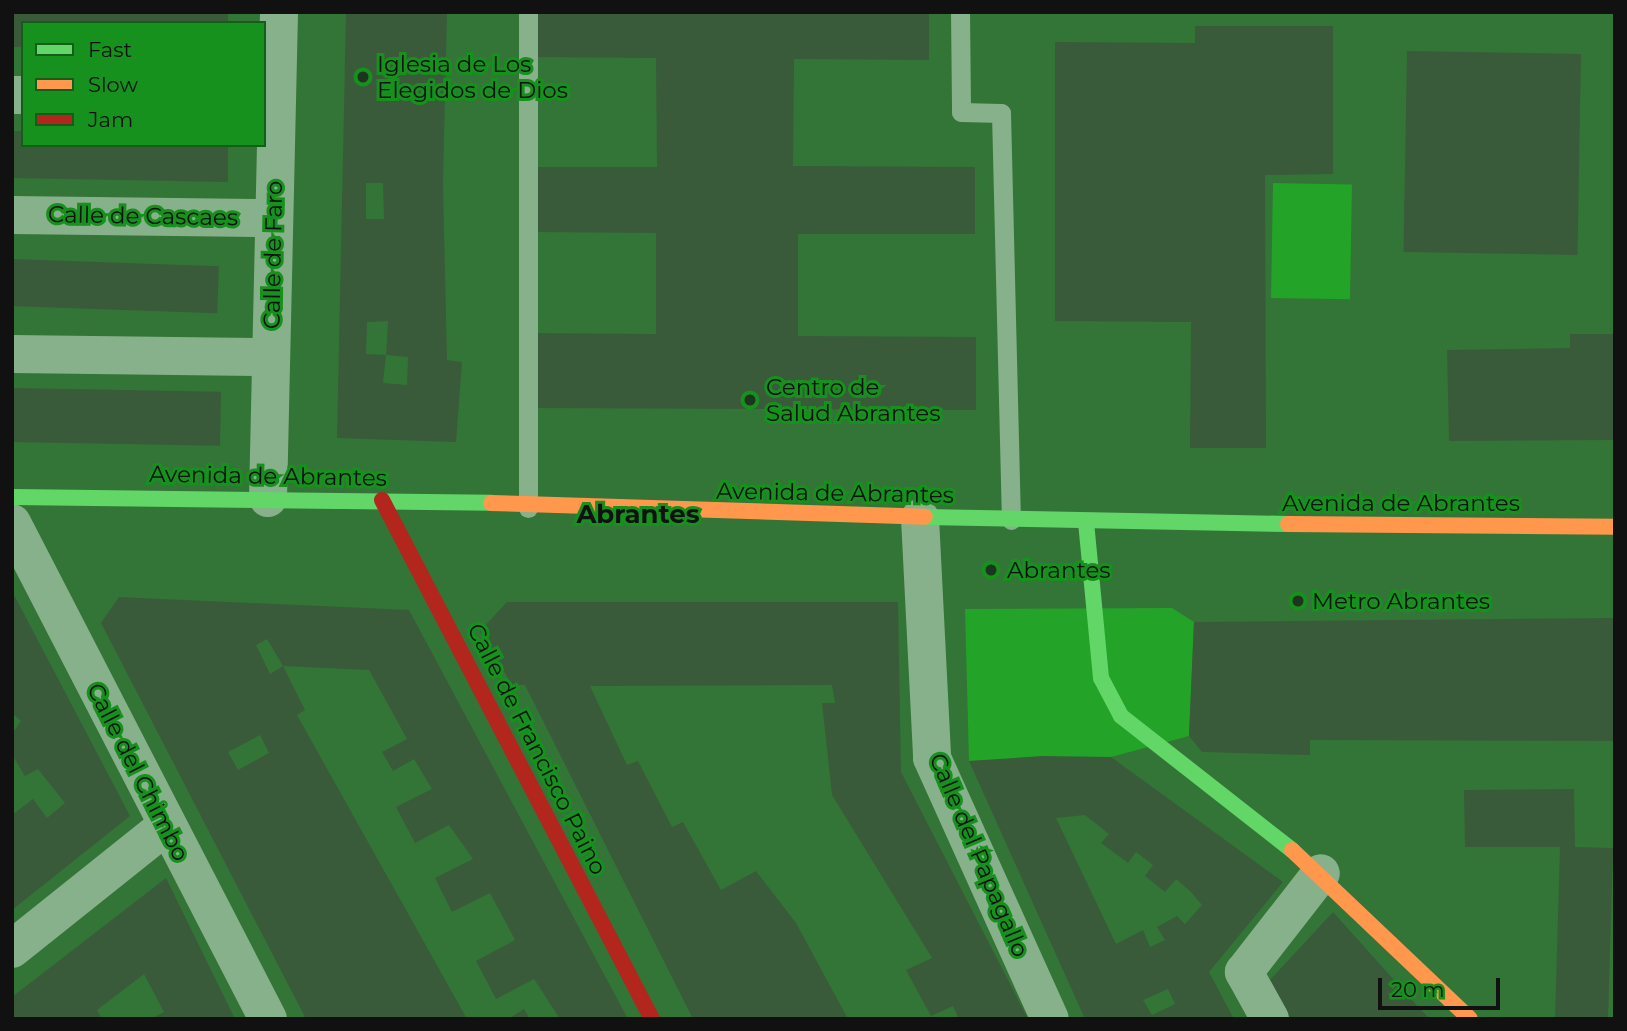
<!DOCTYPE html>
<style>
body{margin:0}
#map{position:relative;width:1627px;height:1031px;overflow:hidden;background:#337536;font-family:Montserrat,sans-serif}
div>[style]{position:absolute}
.green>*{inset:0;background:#23a327;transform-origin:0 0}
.building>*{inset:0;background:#395b3a;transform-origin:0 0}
.lane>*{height:19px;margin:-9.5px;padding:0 9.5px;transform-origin:9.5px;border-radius:9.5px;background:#87b18a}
.street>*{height:38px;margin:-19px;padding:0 19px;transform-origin:19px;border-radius:19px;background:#87b18a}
.fast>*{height:16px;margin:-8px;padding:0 8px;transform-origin:8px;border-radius:8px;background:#63d668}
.slow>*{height:16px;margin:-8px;padding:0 8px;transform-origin:8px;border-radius:8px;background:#ff974d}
.jam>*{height:16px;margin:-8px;padding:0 8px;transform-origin:8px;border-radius:8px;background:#b3261e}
.dots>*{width:19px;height:19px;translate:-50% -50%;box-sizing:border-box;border:4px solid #17911e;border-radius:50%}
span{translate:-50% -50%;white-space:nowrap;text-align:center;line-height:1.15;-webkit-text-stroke:6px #17911e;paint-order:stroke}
.poi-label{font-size:23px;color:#111}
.left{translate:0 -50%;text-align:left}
.street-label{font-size:23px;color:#111}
.quarter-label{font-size:26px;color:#111;font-weight:700}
.frame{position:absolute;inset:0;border:14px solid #111;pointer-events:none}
.legend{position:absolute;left:21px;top:21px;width:245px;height:126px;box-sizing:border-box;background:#17911e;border:2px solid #155e19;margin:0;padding:9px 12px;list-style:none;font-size:21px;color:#111}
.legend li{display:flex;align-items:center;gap:14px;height:35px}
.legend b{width:35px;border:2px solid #155e19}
.scale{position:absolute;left:1378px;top:978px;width:122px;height:32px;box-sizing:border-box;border:4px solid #111;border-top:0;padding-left:9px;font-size:21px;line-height:24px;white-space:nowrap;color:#111;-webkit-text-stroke:5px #17911e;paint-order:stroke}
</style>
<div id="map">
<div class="green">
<div style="left:1273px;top:183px;width:79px;height:115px;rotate:1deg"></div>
<div style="clip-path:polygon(1172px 608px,1194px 622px,1189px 736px,1111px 757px,969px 761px,965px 609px)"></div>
</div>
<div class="building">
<div style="clip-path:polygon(12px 12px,228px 12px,228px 23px,23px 23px,23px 47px,12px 47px)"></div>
<div style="clip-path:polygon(evenodd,346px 12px,447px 12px,443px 183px,447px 360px,462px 362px,456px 442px,337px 438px,346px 12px,366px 183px,383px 183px,384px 219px,366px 219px,366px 183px,346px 12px,388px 321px,386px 355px,408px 357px,407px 385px,383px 383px,386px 355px,366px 354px,367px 322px,388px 321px)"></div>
<div style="clip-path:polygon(530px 12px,929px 12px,929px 60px,794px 59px,793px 166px,975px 167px,975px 234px,798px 234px,798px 336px,976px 337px,976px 410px,529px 408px,529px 333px,656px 334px,656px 233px,530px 232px,529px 167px,657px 167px,656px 58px,530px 57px)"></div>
<div style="clip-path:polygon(1195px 26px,1333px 26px,1333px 174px,1265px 175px,1266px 448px,1190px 448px,1191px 322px,1055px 321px,1055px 42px,1195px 43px)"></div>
<div style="left:1407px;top:51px;width:174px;height:201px;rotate:1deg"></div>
<div style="clip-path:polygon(12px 131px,23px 131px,23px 145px,228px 145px,228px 182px,12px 178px)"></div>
<div style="left:12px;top:259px;width:207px;height:47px;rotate:2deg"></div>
<div style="clip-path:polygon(1570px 334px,1615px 334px,1615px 440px,1449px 441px,1447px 350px,1570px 348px)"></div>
<div style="left:12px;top:388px;width:209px;height:54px;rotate:1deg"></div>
<div style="clip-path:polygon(12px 591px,130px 816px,12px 910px,12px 815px,33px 799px,47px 818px,65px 803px,38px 769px,25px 776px,12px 755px,12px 734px,21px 721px,12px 713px)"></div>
<div style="clip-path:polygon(evenodd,119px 597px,409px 610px,628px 1019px,560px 1019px,534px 979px,496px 999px,476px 961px,515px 940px,490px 893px,452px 912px,435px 878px,473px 859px,449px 825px,415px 843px,396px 807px,432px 789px,414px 759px,393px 771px,382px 752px,407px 739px,369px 670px,283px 666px,267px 639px,256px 645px,270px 674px,283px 666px,305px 710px,297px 715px,467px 1019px,306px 1019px,101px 623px,119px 597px,260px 735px,269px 753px,238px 770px,228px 752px,260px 735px)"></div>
<div style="clip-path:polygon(507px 602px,898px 602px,901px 772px,1028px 1019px,959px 1019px,953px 1006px,931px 1016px,906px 970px,932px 958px,832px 795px,822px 703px,835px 703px,832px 685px,590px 686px,627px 765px,638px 761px,672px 827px,683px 822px,721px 890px,756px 871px,796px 923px,848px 1019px,693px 1019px,525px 685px,512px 685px,480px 631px)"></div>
<div style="clip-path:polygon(1615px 618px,1615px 741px,1310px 740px,1310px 755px,1202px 752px,1189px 736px,1194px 622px)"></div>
<div style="clip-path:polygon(evenodd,1043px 756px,1111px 757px,1283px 882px,1209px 972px,1234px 1019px,1085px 1019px,969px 761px,1043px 756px,1085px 815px,1109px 834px,1101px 843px,1128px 863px,1136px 852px,1153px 865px,1145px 876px,1165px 892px,1176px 879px,1190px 891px,1202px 905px,1185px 924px,1177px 916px,1157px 927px,1165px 940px,1150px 947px,1143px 930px,1116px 944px,1056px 818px,1085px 815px,1043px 756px,1168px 989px,1175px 1004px,1152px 1015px,1143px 1000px,1168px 989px)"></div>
<div style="clip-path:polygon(1574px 789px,1575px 847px,1613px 848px,1608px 1019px,1555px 1019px,1560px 847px,1465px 847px,1464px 790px)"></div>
<div style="clip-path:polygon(166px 878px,235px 1019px,151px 1019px,164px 1012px,144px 974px,97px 1010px,102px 1019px,12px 1019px,12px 997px)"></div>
<div style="clip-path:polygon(1333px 912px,1421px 1010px,1430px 1019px,1290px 1019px,1270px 980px)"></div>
<div style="clip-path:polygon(524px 1009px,530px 1019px,508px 1019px)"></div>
</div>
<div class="lane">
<div style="left:528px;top:12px;width:496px;rotate:90deg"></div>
<div style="left:960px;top:12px;width:100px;rotate:89.4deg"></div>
<div style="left:961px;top:112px;width:40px;rotate:1.4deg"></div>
<div style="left:1001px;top:113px;width:407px;rotate:88.6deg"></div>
</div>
<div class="street">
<div style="left:12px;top:95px;width:11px"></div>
<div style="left:12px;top:215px;width:262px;rotate:0.7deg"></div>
<div style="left:12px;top:354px;width:259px;rotate:0.7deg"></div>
<div style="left:268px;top:498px;width:486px;rotate:-88.7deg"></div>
<div style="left:920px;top:518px;width:240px;rotate:87.1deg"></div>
<div style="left:932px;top:758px;width:286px;rotate:65.7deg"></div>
<div style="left:12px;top:523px;width:558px;rotate:62.7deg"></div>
<div style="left:12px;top:949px;width:196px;rotate:-38.6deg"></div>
<div style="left:1270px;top:1019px;width:54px;rotate:-119deg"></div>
<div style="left:1244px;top:972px;width:125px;rotate:-52.1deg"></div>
</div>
<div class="fast">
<div style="left:12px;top:497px;width:479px;rotate:0.7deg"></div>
<div style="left:925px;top:517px;width:363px;rotate:1.1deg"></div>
<div style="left:1086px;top:522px;width:157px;rotate:84.5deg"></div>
<div style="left:1101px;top:678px;width:43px;rotate:62.2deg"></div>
<div style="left:1121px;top:716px;width:217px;rotate:38.1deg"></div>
</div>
<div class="slow">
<div style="left:491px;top:503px;width:434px;rotate:1.8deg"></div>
<div style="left:1288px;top:524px;width:327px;rotate:0.5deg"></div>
<div style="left:1292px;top:850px;width:245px;rotate:43.5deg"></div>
</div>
<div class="jam">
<div style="left:382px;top:500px;width:585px;rotate:62.52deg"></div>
</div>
<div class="dots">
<div style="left:363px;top:77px;background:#1d341e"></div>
<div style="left:750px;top:400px;background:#1d341e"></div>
<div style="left:991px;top:570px;background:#1d341e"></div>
<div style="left:1298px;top:601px;background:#1d341e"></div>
</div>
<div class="poi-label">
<span class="left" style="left:377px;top:77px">Iglesia de Los<br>Elegidos de Dios</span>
<span class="left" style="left:766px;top:400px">Centro de<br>Salud Abrantes</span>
<span class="left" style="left:1007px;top:570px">Abrantes</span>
<span class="left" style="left:1312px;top:601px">Metro Abrantes</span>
</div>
<div class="street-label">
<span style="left:143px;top:216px;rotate:1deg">Calle de Cascaes</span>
<span style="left:273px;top:255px;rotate:-89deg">Calle de Faro</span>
<span style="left:268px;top:476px;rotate:1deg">Avenida de Abrantes</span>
<span style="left:835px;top:493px;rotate:1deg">Avenida de Abrantes</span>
<span style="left:1401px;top:503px">Avenida de Abrantes</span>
<span style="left:537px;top:749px;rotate:63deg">Calle de Francisco Paino</span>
<span style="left:138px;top:772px;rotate:63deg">Calle del Chimbo</span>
<span style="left:979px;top:855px;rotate:67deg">Calle del Papagallo</span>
</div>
<div class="quarter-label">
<span style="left:638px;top:515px">Abrantes</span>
</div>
<div class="frame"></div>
<ul class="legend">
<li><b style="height:9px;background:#63d668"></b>Fast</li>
<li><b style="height:9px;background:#ff974d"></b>Slow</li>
<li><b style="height:9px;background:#b3261e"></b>Jam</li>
</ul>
<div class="scale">20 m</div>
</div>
